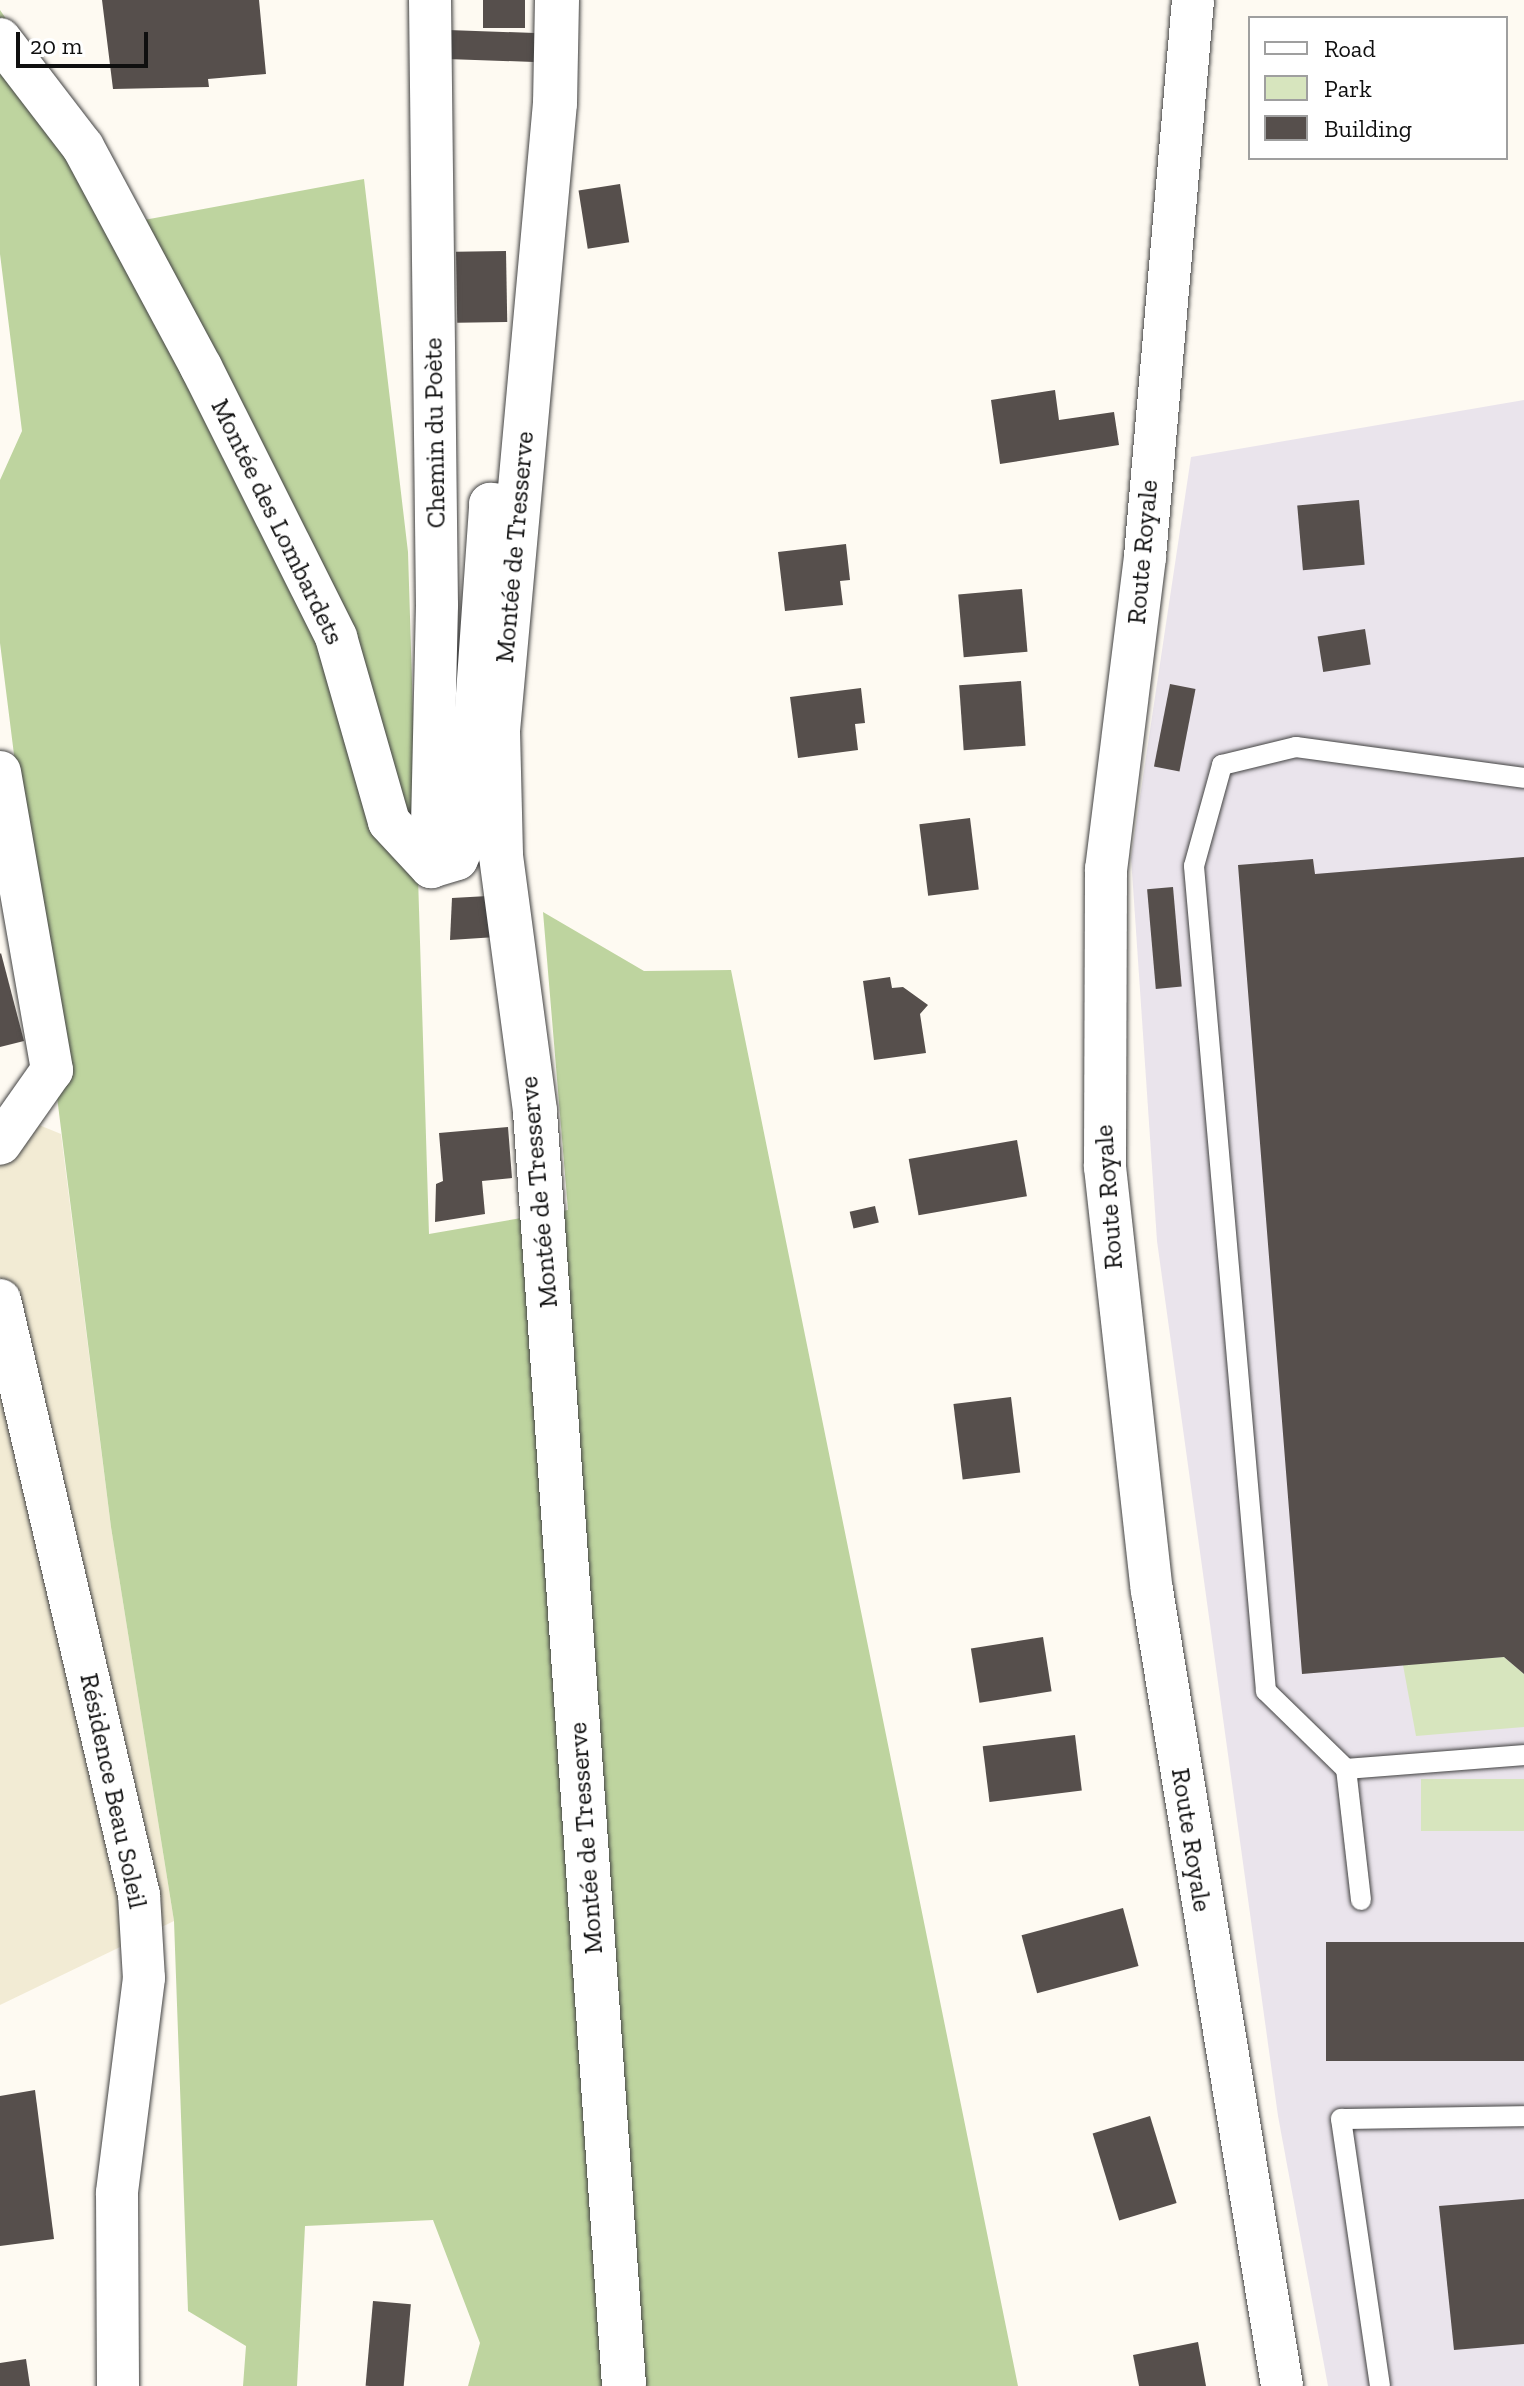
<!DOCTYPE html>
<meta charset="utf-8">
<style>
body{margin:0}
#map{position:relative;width:1524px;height:2386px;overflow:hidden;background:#fefaf2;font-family:"Zilla Slab",serif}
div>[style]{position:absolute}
.industrial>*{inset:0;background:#eae4ec}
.farmland>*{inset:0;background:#f2ebd4}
.green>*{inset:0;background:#d7e5be;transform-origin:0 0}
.forest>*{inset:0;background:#bed49f}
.building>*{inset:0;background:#564f4c;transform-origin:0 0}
.roads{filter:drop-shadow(0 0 2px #424242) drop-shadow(0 0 2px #424242)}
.service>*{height:20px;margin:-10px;padding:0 10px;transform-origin:10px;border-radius:10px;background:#fff}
.minor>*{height:42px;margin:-21px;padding:0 21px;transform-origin:21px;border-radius:21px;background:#fff}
.tertiary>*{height:44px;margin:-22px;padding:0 22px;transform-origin:22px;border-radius:22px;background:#fff}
span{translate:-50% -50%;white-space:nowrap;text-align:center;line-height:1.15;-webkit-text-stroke:8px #fff;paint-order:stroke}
.street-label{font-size:26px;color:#0f0f0f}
.legend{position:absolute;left:1248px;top:16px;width:260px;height:144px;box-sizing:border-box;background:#fff;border:2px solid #9f9f9f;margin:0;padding:10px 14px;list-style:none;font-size:24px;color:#0f0f0f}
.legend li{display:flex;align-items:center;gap:16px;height:40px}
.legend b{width:40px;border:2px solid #9f9f9f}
.scale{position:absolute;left:16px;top:32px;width:132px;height:36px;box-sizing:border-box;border:4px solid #0f0f0f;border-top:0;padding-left:10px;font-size:24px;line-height:28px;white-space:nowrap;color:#0f0f0f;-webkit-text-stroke:6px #fff;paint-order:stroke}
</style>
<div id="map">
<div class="industrial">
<div style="clip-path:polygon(1524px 400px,1524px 2386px,1328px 2386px,1278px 2116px,1157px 1241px,1131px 857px,1191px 457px)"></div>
</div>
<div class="farmland">
<div style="clip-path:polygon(0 1109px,61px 1134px,111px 1527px,174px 1921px,0 2005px)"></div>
</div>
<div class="green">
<div style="clip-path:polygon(1504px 1657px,1524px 1674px,1524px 1727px,1416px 1736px,1403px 1665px)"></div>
<div style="left:1524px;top:1779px;width:52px;height:103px;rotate:90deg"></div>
</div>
<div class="forest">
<div style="clip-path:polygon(0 10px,144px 220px,364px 179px,408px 552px,429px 1234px,568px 1210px,543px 912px,644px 971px,731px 970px,1018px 2386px,468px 2386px,480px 2343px,433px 2220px,305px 2226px,297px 2386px,243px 2386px,246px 2346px,188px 2311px,174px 1921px,111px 1527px,0 643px,0 480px,22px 431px,0 254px)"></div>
</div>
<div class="building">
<div style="clip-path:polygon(102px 0,259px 0,266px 74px,208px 79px,209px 87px,113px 89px)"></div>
<div style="left:483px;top:0;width:42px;height:28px"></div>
<div style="left:535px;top:33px;width:29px;height:87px;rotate:92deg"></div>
<div style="left:620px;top:184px;width:59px;height:42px;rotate:81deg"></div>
<div style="left:506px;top:251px;width:71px;height:50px;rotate:89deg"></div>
<div style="clip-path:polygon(1055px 390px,1059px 420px,1114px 412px,1119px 445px,1000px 464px,991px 400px)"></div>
<div style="left:1359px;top:500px;width:65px;height:62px;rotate:85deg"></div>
<div style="clip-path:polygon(846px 544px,850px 580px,840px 581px,843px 605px,785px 611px,778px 552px)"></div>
<div style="left:1022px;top:589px;width:63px;height:64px;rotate:85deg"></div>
<div style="left:1365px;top:629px;width:36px;height:48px;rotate:81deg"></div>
<div style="left:1021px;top:681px;width:65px;height:62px;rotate:86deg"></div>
<div style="left:1170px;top:684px;width:26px;height:84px;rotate:11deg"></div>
<div style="clip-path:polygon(861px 688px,865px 723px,855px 724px,858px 750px,798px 758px,790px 697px)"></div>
<div style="left:970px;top:818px;width:72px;height:51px;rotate:83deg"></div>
<div style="clip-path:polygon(1524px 857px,1524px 1674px,1504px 1657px,1302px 1674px,1238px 865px,1313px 859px,1315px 874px)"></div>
<div style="left:1173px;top:887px;width:100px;height:26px;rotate:85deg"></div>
<div style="clip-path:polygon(488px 896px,496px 937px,450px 940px,452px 898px)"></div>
<div style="clip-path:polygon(1px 953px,24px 1041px,0 1047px,0 954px)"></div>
<div style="clip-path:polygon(890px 977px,892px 988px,903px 987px,928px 1005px,920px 1014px,926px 1053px,874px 1060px,863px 981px)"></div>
<div style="clip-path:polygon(508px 1127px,512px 1178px,482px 1181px,485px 1214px,435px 1222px,436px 1184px,443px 1181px,439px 1133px)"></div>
<div style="left:1017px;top:1140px;width:57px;height:110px;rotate:80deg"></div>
<div style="left:875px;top:1206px;width:17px;height:26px;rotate:77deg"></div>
<div style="left:1011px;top:1397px;width:76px;height:58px;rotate:83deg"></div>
<div style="left:1043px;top:1637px;width:55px;height:73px;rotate:81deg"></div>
<div style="left:1075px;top:1735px;width:56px;height:93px;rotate:83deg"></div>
<div style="left:1123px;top:1908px;width:60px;height:105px;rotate:75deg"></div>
<div style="left:1524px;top:1942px;width:119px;height:198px;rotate:90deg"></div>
<div style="clip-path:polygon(35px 2090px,54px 2239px,0 2246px,0 2096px)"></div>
<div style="left:1150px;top:2116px;width:91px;height:60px;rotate:73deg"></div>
<div style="clip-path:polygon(1524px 2199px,1524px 2344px,1454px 2350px,1439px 2206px)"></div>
<div style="left:373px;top:2301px;width:38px;height:85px;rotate:5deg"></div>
<div style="clip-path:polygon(1198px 2342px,1206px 2386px,1139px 2386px,1133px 2355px)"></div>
<div style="clip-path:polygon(26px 2359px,30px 2386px,0 2386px,0 2363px)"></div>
</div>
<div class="roads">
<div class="service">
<div style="left:1346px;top:1769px;width:179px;rotate:-4.5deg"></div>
<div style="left:1361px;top:1900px;width:132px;rotate:-96.5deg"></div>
<div style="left:1346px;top:1769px;width:112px;rotate:-135.7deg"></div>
<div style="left:1266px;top:1691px;width:828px;rotate:-94.99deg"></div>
<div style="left:1194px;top:866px;width:105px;rotate:-74.5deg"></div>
<div style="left:1222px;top:765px;width:76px;rotate:-13.7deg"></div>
<div style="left:1296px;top:747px;width:230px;rotate:7.7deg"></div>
<div style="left:1380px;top:2386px;width:270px;rotate:-98.3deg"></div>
<div style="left:1341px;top:2119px;width:183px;rotate:-0.9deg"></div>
</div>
<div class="minor">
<div style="left:430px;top:0;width:605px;rotate:89.34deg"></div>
<div style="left:437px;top:605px;width:262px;rotate:91.3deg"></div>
<div style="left:1193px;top:0;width:559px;rotate:94.93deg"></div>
<div style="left:1145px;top:557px;width:314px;rotate:97.1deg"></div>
<div style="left:1106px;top:869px;width:298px;rotate:90.2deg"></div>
<div style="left:1105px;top:1167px;width:426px;rotate:83.7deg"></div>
<div style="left:1152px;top:1590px;width:807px;rotate:80.72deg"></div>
<div style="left:0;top:39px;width:136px;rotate:52.5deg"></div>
<div style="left:83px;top:147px;width:250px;rotate:61.8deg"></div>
<div style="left:201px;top:367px;width:302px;rotate:63.4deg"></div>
<div style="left:336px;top:637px;width:192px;rotate:74deg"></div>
<div style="left:389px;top:822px;width:62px;rotate:47deg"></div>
<div style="left:431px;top:867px;width:27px;rotate:-17deg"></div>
<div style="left:457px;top:859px;width:24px;rotate:-66deg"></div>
<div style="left:467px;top:837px;width:334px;rotate:-86deg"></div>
<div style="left:490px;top:504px;width:28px;rotate:4deg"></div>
<div style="left:0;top:772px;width:303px;rotate:80.1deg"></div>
<div style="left:52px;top:1070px;width:90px;rotate:125.1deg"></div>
<div style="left:0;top:1300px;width:611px;rotate:76.85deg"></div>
<div style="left:139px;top:1895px;width:83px;rotate:86.6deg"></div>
<div style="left:144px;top:1978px;width:217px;rotate:97.2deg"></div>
<div style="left:117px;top:2193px;width:193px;rotate:89.7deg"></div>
</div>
<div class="tertiary">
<div style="left:557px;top:0;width:103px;rotate:91.1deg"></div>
<div style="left:555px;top:103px;width:631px;rotate:95.19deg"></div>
<div style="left:498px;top:731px;width:125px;rotate:88.6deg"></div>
<div style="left:501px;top:856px;width:258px;rotate:82.4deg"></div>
<div style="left:535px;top:1112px;width:1277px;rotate:86deg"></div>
</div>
</div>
<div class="street-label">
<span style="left:435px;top:433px;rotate:-91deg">Chemin du Poète</span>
<span style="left:277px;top:522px;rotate:64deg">Montée des Lombardets</span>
<span style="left:515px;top:547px;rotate:-85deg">Montée de Tresserve</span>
<span style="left:1143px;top:552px;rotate:-85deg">Route Royale</span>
<span style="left:539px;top:1192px;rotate:-95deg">Montée de Tresserve</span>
<span style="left:1109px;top:1197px;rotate:-94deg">Route Royale</span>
<span style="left:113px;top:1791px;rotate:78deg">Résidence Beau Soleil</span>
<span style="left:586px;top:1838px;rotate:-94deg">Montée de Tresserve</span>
<span style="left:1191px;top:1840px;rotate:81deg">Route Royale</span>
</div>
<ul class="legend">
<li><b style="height:10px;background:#fff"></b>Road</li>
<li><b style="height:22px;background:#d7e5be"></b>Park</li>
<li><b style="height:22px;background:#564f4c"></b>Building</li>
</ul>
<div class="scale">20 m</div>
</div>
